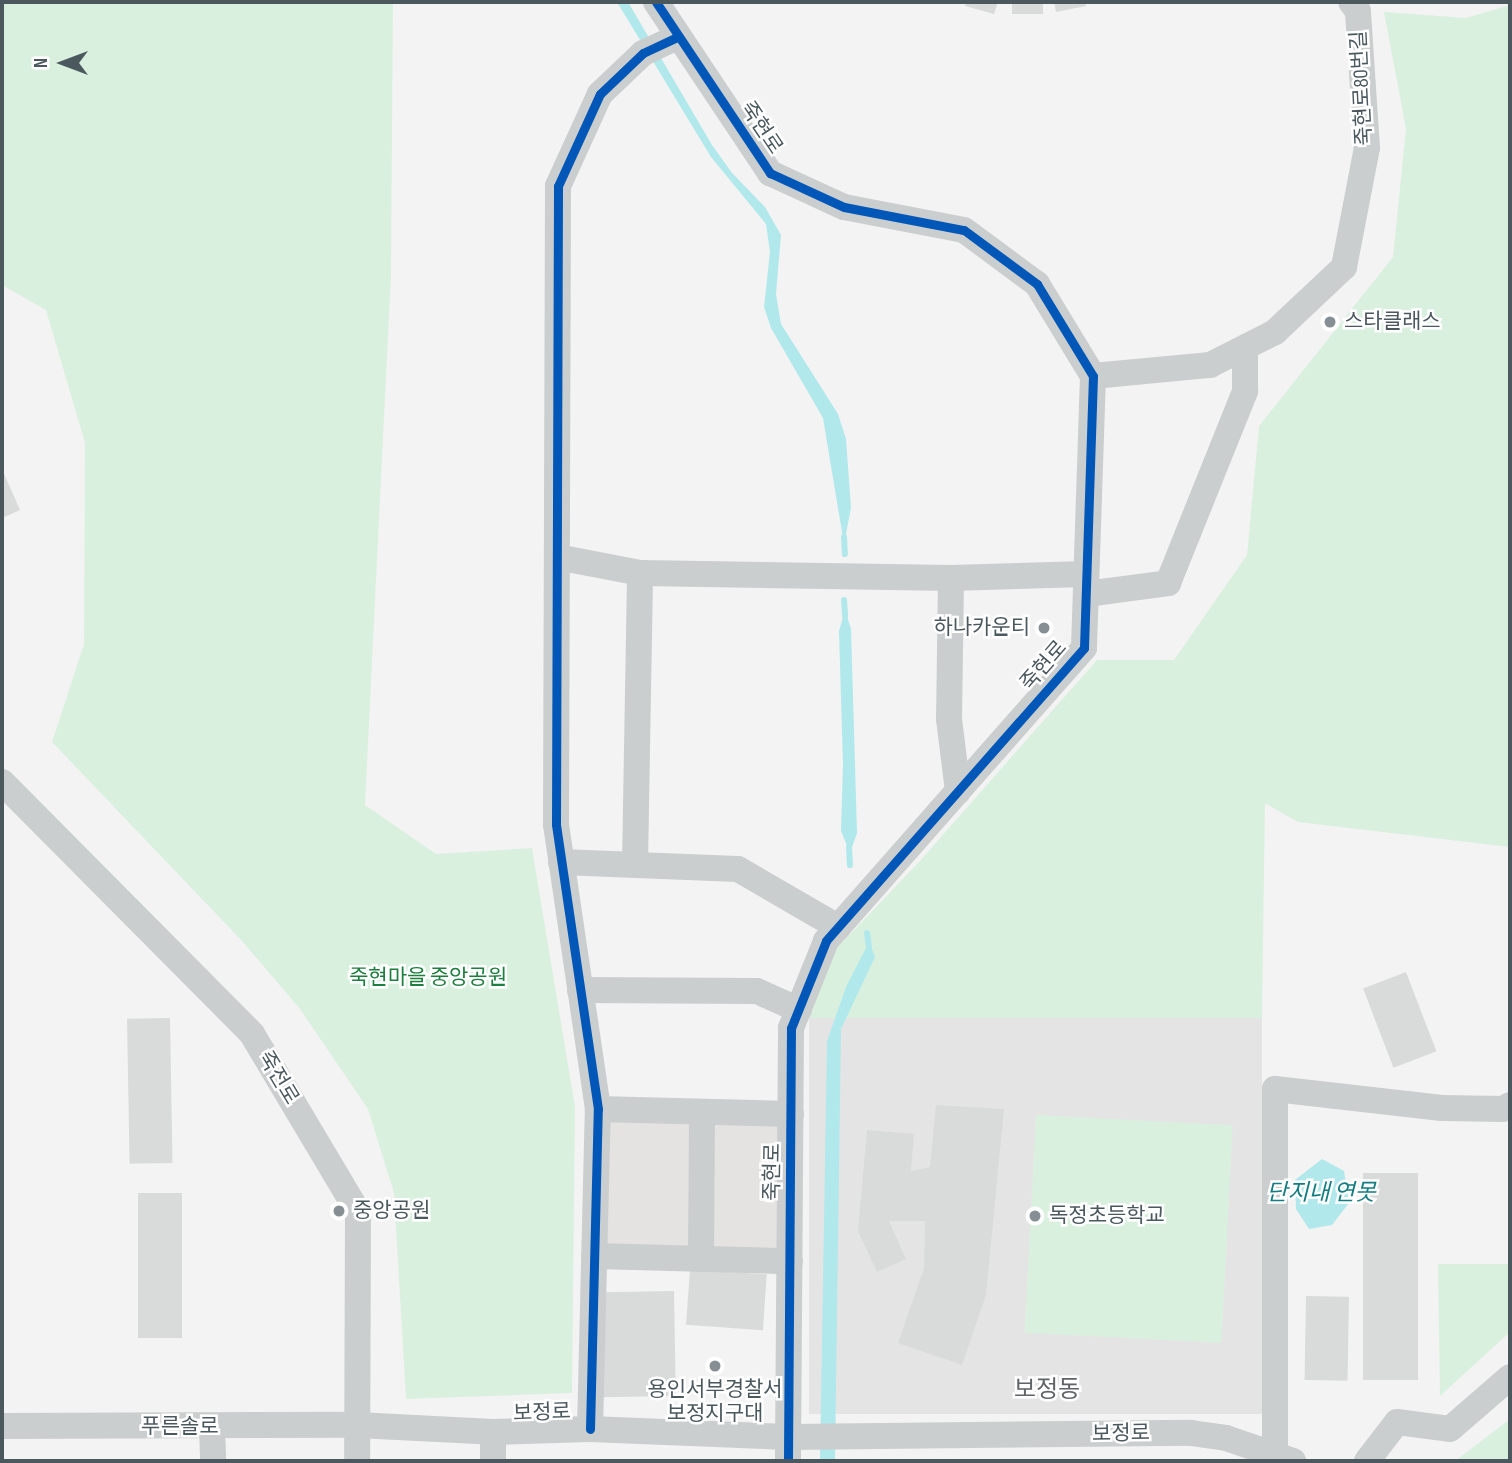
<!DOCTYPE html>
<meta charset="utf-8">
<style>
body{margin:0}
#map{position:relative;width:1512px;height:1463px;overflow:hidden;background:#f3f3f3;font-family:"Sofia Sans Condensed","Noto Sans KR",sans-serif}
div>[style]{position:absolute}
.commercial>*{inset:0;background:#e4e3e1;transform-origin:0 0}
.education>*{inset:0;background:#e5e4e5;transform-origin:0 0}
.green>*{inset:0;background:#daf0df;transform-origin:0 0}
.water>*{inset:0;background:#b1e8eb}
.stream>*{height:6px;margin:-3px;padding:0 3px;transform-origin:3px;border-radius:3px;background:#b1e8eb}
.building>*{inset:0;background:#d9dbdb;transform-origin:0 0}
.minor>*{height:26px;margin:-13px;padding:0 13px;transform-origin:13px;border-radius:13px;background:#cbcece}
.cycleway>*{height:9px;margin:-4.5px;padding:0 4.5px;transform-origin:4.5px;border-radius:4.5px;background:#0057b8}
.dots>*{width:19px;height:19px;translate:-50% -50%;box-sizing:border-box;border:4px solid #fff;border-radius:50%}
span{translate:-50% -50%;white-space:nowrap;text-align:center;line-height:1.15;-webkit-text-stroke:5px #fff;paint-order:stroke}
.street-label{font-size:21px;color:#4b595f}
.poi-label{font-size:21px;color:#4b595f}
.left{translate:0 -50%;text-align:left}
.right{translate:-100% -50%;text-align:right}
.park-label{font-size:21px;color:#1e7e3e}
.water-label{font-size:23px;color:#147d82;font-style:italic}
.quarter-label{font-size:24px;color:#5f6467}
.frame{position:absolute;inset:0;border:4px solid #4b595f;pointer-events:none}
.north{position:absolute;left:28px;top:28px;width:70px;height:70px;-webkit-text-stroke:5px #fff;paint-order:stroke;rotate:270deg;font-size:19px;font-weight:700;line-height:28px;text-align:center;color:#4b595f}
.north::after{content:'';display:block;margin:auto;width:24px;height:32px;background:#4b595f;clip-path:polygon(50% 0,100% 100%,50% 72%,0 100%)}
</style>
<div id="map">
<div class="commercial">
<div style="left:601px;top:1111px;width:187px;height:142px;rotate:2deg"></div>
</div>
<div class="education">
<div style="left:809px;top:1018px;width:453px;height:396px"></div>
</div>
<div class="green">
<div style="clip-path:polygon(2px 2px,393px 2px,391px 275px,365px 805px,436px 854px,532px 848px,575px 1107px,572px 1393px,406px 1399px,394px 1193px,368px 1109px,300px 1009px,242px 941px,52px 742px,84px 644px,85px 443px,46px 310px,2px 285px)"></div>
<div style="clip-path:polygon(1510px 5px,1510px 847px,1298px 822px,1265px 803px,1262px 1018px,809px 1018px,835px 950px,918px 863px,1097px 660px,1174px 660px,1247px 555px,1259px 426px,1393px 257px,1406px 129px,1384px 12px,1466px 18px)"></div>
<div style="left:1036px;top:1115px;width:197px;height:218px;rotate:3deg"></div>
<div style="clip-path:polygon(1438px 1264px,1510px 1264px,1510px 1332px,1440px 1396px)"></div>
<div style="clip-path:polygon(1510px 1419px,1510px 1461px,1455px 1461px)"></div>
</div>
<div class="water">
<div style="clip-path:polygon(617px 2px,628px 2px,712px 145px,732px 173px,765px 207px,781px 235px,776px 294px,781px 324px,838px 414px,846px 439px,851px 508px,844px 544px,823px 418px,771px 328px,764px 307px,770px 252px,766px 224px,711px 157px)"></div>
<div style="clip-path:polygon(845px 610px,851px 629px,855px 764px,857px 833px,850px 853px,841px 831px,843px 765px,839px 631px)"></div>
<div style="clip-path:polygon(869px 942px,875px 957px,841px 1029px,835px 1461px,820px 1461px,827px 1041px,846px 987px)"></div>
<div style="clip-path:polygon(1322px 1159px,1344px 1171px,1349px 1203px,1332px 1225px,1309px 1229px,1296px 1209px,1295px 1180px)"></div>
</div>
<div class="stream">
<div style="left:844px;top:537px;width:17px;rotate:87deg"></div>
<div style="left:844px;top:600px;width:16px;rotate:86deg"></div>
<div style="left:849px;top:847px;width:18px;rotate:87deg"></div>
<div style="left:867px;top:933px;width:15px;rotate:82deg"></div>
</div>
<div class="building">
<div style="clip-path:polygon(966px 2px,998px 2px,994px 14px,965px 6px)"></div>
<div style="left:1012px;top:2px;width:31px;height:12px"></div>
<div style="clip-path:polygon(1054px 2px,1085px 2px,1086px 6px,1056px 12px)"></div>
<div style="clip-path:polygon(2px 469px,20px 510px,2px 518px)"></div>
<div style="left:1406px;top:972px;width:85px;height:46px;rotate:69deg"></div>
<div style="left:170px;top:1018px;width:145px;height:43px;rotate:89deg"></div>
<div style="clip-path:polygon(936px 1105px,1004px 1109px,986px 1295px,962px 1365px,898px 1343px,924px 1268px,925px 1221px,889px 1221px,906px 1259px,877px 1272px,858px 1231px,867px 1130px,914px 1134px,911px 1171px,930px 1167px)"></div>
<div style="left:1363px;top:1173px;width:55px;height:207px"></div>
<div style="left:182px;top:1193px;width:145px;height:44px;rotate:90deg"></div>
<div style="left:690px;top:1269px;width:77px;height:56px;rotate:4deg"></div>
<div style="left:674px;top:1291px;width:105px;height:75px;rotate:89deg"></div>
<div style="left:1306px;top:1296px;width:43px;height:84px;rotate:1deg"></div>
</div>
<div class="minor">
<div style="left:656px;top:2px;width:206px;rotate:56.3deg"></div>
<div style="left:770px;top:173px;width:81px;rotate:24.7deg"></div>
<div style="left:844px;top:207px;width:122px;rotate:10.9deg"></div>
<div style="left:964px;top:230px;width:91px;rotate:36.5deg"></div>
<div style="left:1037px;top:284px;width:108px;rotate:58.7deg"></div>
<div style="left:1093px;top:376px;width:272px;rotate:91.9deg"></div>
<div style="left:1084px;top:648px;width:390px;rotate:131.4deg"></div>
<div style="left:826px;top:941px;width:94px;rotate:111.9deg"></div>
<div style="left:791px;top:1028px;width:433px;rotate:90.4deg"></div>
<div style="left:1093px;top:376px;width:118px;rotate:-5.4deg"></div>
<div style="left:1210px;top:365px;width:73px;rotate:-26.9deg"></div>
<div style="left:1275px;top:332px;width:95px;rotate:-43.3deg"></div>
<div style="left:1344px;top:267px;width:121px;rotate:-79.1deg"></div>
<div style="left:1367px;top:148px;width:137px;rotate:-93.8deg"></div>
<div style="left:1358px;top:11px;width:11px;rotate:-128deg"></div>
<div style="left:557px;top:557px;width:85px;rotate:10.9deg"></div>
<div style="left:640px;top:573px;width:311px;rotate:0.9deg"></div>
<div style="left:951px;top:578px;width:135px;rotate:-1.7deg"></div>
<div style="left:951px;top:578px;width:141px;rotate:90.8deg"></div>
<div style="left:949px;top:719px;width:73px;rotate:82.9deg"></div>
<div style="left:1086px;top:594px;width:83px;rotate:-7.6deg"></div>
<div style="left:1168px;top:583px;width:207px;rotate:-68.1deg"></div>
<div style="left:1245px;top:391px;width:43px;rotate:-90deg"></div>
<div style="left:2px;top:782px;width:355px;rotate:45.2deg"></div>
<div style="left:252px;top:1034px;width:207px;rotate:59.2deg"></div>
<div style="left:358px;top:1212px;width:249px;rotate:90.2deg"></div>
<div style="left:561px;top:862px;width:177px;rotate:2.3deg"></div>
<div style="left:738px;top:869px;width:116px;rotate:30.1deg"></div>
<div style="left:635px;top:864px;width:291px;rotate:-89deg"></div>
<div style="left:580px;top:990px;width:177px;rotate:0.3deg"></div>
<div style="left:757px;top:991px;width:46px;rotate:24.3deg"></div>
<div style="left:598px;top:1109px;width:193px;rotate:1.5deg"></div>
<div style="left:594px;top:1256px;width:196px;rotate:1.5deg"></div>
<div style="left:701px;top:1259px;width:147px;rotate:-89.6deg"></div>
<div style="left:2px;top:1426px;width:355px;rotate:-0.2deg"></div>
<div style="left:357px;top:1425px;width:136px;rotate:2.9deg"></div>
<div style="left:493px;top:1432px;width:97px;rotate:-1.8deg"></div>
<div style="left:590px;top:1429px;width:198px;rotate:2.3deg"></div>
<div style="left:788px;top:1437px;width:403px;rotate:-0.6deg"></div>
<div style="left:1191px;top:1433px;width:35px;rotate:8deg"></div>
<div style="left:1226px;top:1438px;width:71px;rotate:18.9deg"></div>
<div style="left:212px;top:1427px;width:34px;rotate:88deg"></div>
<div style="left:590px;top:1429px;width:320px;rotate:-88.6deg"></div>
<div style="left:598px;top:1109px;width:288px;rotate:-98.4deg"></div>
<div style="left:556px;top:824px;width:638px;rotate:-89.82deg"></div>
<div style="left:558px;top:186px;width:101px;rotate:-65.5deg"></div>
<div style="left:600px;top:94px;width:59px;rotate:-43.6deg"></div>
<div style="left:643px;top:53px;width:38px;rotate:-25deg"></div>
<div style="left:493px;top:1432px;width:29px;rotate:90deg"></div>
<div style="left:1275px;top:1454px;width:365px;rotate:-90deg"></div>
<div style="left:1275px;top:1089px;width:168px;rotate:6.5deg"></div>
<div style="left:1442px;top:1108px;width:61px;rotate:0.9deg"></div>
<div style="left:1503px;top:1109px;width:8px;rotate:-30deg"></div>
<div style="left:1367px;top:1461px;width:49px;rotate:-52.4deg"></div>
<div style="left:1397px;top:1422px;width:53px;rotate:7.5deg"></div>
<div style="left:1450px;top:1429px;width:79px;rotate:-40.9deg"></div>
</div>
<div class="cycleway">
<div style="left:656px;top:2px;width:206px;rotate:56.3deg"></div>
<div style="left:770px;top:173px;width:81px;rotate:24.7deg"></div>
<div style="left:844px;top:207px;width:122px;rotate:10.9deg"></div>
<div style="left:964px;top:230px;width:91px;rotate:36.5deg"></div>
<div style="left:1037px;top:284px;width:108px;rotate:58.7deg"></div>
<div style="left:1093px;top:376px;width:272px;rotate:91.9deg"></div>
<div style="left:1084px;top:648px;width:390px;rotate:131.4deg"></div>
<div style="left:826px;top:941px;width:94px;rotate:111.9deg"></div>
<div style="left:791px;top:1028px;width:433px;rotate:90.4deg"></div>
<div style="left:590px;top:1429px;width:320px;rotate:-88.6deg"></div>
<div style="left:598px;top:1109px;width:288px;rotate:-98.4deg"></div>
<div style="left:556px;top:824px;width:638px;rotate:-89.82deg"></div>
<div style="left:558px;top:186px;width:101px;rotate:-65.5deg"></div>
<div style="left:600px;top:94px;width:59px;rotate:-43.6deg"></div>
<div style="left:643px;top:53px;width:38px;rotate:-25deg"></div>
</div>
<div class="dots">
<div style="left:1330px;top:322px;background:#868f93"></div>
<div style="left:1044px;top:628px;background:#868f93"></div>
<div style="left:339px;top:1211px;background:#868f93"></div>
<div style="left:1035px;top:1216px;background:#868f93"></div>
<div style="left:715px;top:1366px;background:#868f93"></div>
</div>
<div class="street-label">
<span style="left:1362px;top:88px;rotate:-93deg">죽현로80번길</span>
<span style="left:761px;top:128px;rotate:56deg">죽현로</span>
<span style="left:1044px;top:666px;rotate:-49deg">죽현로</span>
<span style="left:278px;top:1078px;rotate:59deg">죽전로</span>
<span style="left:773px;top:1172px;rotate:-89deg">죽현로</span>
<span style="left:542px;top:1413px;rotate:-2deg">보정로</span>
<span style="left:180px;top:1427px">푸른솔로</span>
<span style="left:1121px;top:1434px;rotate:-1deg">보정로</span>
</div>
<div class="poi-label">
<span class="left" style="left:1344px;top:322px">스타클래스</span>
<span class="right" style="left:1030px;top:628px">하나카운티</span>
<span class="left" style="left:353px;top:1211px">중앙공원</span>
<span class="left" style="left:1049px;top:1216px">독정초등학교</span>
<span style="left:715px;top:1402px">용인서부경찰서<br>보정지구대</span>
</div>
<div class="park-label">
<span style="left:428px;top:978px">죽현마을 중앙공원</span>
</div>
<div class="water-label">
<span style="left:1321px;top:1193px">단지내 연못</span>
</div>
<div class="quarter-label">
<span style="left:1047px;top:1390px">보정동</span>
</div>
<div class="frame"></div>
<div class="north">N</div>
</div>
